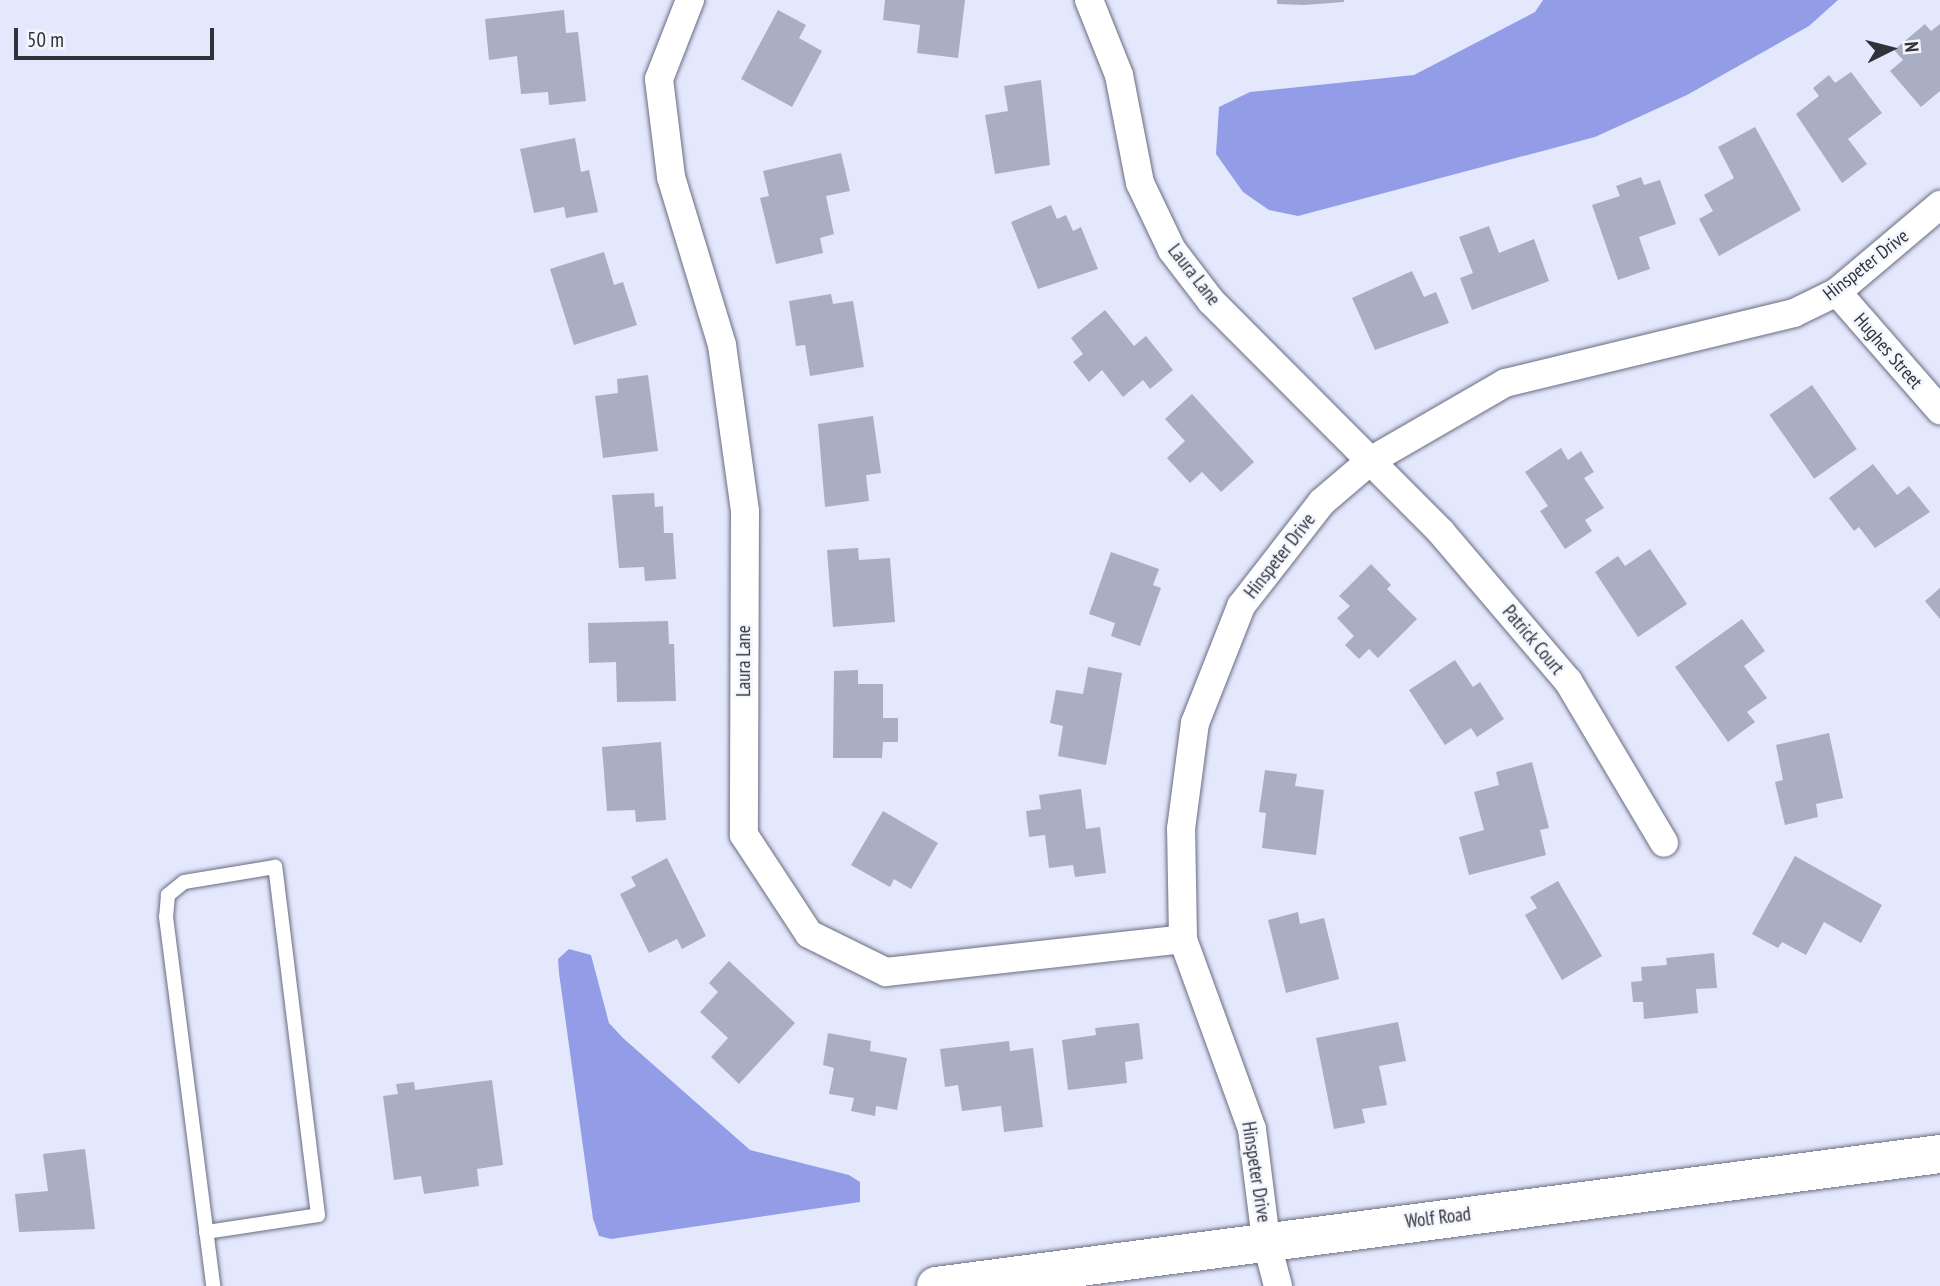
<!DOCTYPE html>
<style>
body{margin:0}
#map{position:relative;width:1940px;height:1286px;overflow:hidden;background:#e4e8fd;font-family:"PT Sans Narrow",sans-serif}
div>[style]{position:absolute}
.water>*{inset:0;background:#939de7}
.building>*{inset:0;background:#aaaec2;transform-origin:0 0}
.roads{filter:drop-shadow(0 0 2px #6a6d80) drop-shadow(0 0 2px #6a6d80)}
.service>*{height:14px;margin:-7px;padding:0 7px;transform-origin:7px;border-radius:7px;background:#fff}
.minor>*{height:28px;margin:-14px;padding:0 14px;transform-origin:14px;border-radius:14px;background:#fff}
.secondary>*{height:38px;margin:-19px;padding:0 19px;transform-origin:19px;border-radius:19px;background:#fff}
span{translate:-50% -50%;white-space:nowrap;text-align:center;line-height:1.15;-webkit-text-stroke:5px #f4f6fe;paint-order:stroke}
.street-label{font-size:19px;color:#303139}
.north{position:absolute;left:1856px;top:14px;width:70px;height:70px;-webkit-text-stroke:5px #f4f6fe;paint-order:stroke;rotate:84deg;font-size:19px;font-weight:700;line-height:28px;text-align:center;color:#303139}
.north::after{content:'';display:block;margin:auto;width:24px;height:32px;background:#303139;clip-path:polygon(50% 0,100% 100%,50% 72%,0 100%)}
.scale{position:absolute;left:14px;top:28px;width:200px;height:32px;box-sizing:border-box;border:4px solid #303139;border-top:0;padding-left:9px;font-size:21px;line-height:24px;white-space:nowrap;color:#303139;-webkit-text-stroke:5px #f4f6fe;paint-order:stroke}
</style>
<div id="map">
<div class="water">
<div style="clip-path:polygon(1543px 0,1838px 0,1809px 26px,1687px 95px,1595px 137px,1298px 216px,1269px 210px,1243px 192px,1216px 154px,1219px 107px,1250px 92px,1414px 75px,1535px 12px)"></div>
<div style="clip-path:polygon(569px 949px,591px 955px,609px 1023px,623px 1038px,750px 1150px,849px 1175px,860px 1182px,860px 1202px,611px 1239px,599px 1236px,593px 1219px,559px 973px,558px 959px)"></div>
</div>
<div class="building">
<div style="clip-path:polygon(885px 0,965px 0,958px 58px,917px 53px,920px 25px,883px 20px)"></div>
<div style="clip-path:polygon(1277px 0,1344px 0,1344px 2px,1304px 5px,1277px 4px)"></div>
<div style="clip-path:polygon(564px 10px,566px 33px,578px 32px,586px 101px,549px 105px,548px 92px,521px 94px,517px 56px,489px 60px,485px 19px)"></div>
<div style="clip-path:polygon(778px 10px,806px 25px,799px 38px,822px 51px,792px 107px,741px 79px)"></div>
<div style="clip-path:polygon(1925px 24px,1931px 31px,1940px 24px,1940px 91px,1921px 107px,1890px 71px,1903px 60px,1894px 50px)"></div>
<div style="clip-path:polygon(1851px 72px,1882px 113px,1848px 139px,1867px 164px,1842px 183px,1796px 114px,1819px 96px,1813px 88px,1829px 75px,1835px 83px)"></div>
<div style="clip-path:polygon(1041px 80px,1050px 165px,995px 174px,985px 115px,1008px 111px,1004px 86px)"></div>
<div style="clip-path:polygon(1755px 127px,1801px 210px,1719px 256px,1699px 219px,1713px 211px,1704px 195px,1734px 178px,1718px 147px)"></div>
<div style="clip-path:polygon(575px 138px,581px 172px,589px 170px,598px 212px,566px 218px,564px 207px,534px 213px,520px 149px)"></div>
<div style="clip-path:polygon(841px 153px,850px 191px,826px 196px,834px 234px,820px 238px,823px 253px,776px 264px,760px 198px,769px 196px,763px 171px)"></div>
<div style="clip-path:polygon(1641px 177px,1644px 185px,1660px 180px,1676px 224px,1639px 237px,1650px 269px,1618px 280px,1592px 205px,1620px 196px,1616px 186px)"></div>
<div style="clip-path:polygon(1051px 205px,1057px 219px,1066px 215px,1073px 231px,1081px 227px,1098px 269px,1038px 289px,1011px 222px)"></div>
<div style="clip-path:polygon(1489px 226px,1499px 253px,1534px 239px,1549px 281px,1472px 310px,1460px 278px,1473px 273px,1459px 237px)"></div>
<div style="clip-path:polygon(604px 252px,614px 285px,623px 282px,637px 325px,574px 345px,550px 269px)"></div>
<div style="clip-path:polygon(1412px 271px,1424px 297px,1436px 292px,1449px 323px,1375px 350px,1352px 298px)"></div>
<div style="clip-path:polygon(831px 294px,833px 304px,853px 301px,864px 367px,810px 376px,805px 345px,796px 346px,789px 301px)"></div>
<div style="clip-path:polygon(1105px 310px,1134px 346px,1146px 336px,1173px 370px,1150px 389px,1143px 380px,1123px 397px,1102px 370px,1089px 382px,1073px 362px,1083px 354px,1071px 338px)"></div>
<div style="clip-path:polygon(648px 375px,658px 451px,603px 458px,595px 396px,618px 393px,617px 379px)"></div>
<div style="left:1812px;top:385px;width:78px;height:52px;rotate:55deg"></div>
<div style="clip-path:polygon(1192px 394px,1254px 462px,1221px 492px,1202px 472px,1190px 483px,1167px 458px,1185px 441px,1165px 419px)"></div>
<div style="clip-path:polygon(873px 416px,881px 473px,866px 475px,869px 501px,825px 507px,818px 424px)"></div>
<div style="clip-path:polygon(1561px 448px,1568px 460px,1581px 451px,1594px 472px,1584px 478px,1604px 508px,1585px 520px,1592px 531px,1565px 549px,1540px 511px,1548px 506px,1525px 472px)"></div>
<div style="clip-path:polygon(1873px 464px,1897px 495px,1909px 486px,1930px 512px,1875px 548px,1859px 527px,1854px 531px,1829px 498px)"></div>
<div style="clip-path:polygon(654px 493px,655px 507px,663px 506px,664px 533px,673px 533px,676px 579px,645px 581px,644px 567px,619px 568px,612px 495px)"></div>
<div style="clip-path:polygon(858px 548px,859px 560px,890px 558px,895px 622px,833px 627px,827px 550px)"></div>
<div style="clip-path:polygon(1650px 549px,1687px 604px,1638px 637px,1595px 572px,1618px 556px,1625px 566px)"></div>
<div style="clip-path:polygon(1111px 552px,1159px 569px,1153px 585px,1161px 588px,1140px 646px,1111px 636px,1115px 623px,1089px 614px)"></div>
<div style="clip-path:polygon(1371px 564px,1391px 585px,1387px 589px,1417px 619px,1378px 658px,1369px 649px,1359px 659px,1345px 645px,1354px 636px,1337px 618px,1350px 606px,1339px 596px)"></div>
<div style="clip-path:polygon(1940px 588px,1940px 619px,1925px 601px)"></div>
<div style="clip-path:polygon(1742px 619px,1765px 651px,1744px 666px,1767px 698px,1747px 712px,1755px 722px,1728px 742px,1675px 667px)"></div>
<div style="clip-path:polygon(668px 621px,669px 644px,674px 644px,676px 701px,617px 702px,616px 662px,589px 663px,588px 623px)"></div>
<div style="clip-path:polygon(1455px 660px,1473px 687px,1480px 682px,1504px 719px,1477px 737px,1471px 728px,1445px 745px,1409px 690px)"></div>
<div style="clip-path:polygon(1088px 667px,1122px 673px,1106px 765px,1058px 756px,1063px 726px,1050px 723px,1056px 690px,1083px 694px)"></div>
<div style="clip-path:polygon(858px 670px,858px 684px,883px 684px,883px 718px,898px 718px,898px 742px,883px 742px,882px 758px,833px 758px,834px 671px)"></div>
<div style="clip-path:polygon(1829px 733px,1843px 798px,1816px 804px,1818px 817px,1785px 825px,1775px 782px,1783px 780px,1776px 745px)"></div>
<div style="clip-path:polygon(661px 742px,666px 820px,636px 822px,635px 810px,607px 811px,602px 747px)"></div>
<div style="clip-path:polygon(1532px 762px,1549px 828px,1540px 830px,1546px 855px,1469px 875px,1459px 837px,1484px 830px,1474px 792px,1499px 785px,1496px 772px)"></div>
<div style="clip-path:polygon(1265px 770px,1297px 774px,1295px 786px,1324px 790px,1316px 855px,1262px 848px,1266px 813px,1259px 812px)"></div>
<div style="clip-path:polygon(1081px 789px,1086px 829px,1100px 827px,1106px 873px,1075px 877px,1073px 865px,1049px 868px,1045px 835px,1029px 837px,1026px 811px,1041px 809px,1039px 795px)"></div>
<div style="clip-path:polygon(883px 811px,938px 843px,911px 889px,894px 879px,890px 887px,851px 865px)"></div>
<div style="clip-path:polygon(1795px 856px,1882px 905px,1861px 943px,1824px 922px,1806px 955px,1782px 942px,1778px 948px,1752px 934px)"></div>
<div style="clip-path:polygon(667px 858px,706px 936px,682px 949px,677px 939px,649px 953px,620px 894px,636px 886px,631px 877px)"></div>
<div style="clip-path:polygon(1558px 881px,1602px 956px,1562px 980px,1525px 915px,1537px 908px,1530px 897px)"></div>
<div style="clip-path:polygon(1298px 912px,1300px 924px,1324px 918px,1339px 979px,1286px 993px,1268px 920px)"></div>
<div style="clip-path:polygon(1714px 953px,1717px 988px,1696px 989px,1698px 1013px,1644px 1019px,1643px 1002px,1633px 1002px,1631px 982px,1642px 981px,1641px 967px,1667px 965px,1666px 958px)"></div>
<div style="clip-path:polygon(729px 961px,795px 1023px,739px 1084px,711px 1057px,728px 1038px,700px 1012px,718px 992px,709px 983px)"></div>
<div style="clip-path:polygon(1398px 1022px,1406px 1061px,1379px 1066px,1387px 1105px,1362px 1109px,1365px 1123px,1334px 1129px,1316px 1038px)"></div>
<div style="clip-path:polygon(1139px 1023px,1143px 1059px,1125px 1062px,1127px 1083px,1068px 1090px,1062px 1040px,1096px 1035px,1095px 1028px)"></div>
<div style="clip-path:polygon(828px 1033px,871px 1041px,870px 1051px,907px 1058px,897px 1110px,876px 1106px,875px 1116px,851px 1111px,854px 1098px,829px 1094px,834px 1068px,823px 1065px)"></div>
<div style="clip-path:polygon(1009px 1041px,1010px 1051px,1033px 1048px,1043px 1127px,1004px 1132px,1001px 1106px,962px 1111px,958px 1085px,945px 1087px,940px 1049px)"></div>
<div style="clip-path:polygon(492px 1080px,503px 1165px,477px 1169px,479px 1186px,424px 1194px,421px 1176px,394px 1180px,383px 1096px,398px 1094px,396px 1084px,414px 1082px,415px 1090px)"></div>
<div style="clip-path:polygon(85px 1149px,95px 1229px,19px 1232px,15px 1194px,48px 1191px,43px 1154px)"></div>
</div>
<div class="roads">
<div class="service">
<div style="left:206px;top:1232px;width:113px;rotate:-8.6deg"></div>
<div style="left:318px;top:1215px;width:351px;rotate:-97deg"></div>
<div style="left:275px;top:867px;width:92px;rotate:170.6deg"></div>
<div style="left:184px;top:882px;width:21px;rotate:141deg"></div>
<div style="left:168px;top:895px;width:22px;rotate:95deg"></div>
<div style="left:166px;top:917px;width:372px;rotate:82.7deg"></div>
</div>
<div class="minor">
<div style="left:690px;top:0;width:85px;rotate:111.4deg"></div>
<div style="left:659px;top:79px;width:99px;rotate:83deg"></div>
<div style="left:671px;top:177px;width:176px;rotate:73.1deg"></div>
<div style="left:722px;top:345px;width:168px;rotate:82.1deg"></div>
<div style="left:745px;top:511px;width:324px;rotate:90.2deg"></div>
<div style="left:744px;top:835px;width:118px;rotate:56.7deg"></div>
<div style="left:809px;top:934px;width:86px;rotate:26.3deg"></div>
<div style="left:886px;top:972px;width:299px;rotate:-6.3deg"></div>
<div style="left:1089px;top:0;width:81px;rotate:68.2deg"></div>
<div style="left:1119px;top:75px;width:110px;rotate:79deg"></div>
<div style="left:1140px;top:183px;width:74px;rotate:64.5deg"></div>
<div style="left:1172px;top:250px;width:64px;rotate:52.6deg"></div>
<div style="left:1211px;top:301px;width:326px;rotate:45.1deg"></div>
<div style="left:1441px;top:532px;width:196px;rotate:49.6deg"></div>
<div style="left:1568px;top:681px;width:188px;rotate:59.3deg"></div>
<div style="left:1837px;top:292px;width:157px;rotate:48.9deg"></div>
<div style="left:1278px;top:1286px;width:48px;rotate:-104.6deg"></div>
<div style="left:1266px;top:1240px;width:112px;rotate:-97.2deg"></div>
<div style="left:1252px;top:1129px;width:202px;rotate:-110deg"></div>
<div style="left:1183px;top:939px;width:110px;rotate:-91deg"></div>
<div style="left:1181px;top:829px;width:107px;rotate:-82.5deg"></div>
<div style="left:1195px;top:723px;width:126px;rotate:-68.5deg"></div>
<div style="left:1241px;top:606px;width:132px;rotate:-52.1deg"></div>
<div style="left:1322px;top:502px;width:63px;rotate:-40.5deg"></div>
<div style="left:1370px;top:461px;width:156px;rotate:-30deg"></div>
<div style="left:1505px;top:383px;width:297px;rotate:-13.6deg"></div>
<div style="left:1794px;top:313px;width:48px;rotate:-26deg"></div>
<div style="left:1837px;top:292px;width:135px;rotate:-40.2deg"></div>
</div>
<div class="secondary">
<div style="left:936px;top:1286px;width:1013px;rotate:-7.49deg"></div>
</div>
</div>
<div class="street-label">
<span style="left:1866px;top:265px;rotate:-38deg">Hinspeter Drive</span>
<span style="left:1194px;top:275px;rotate:52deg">Laura Lane</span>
<span style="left:1888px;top:351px;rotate:49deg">Hughes Street</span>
<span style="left:1280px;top:556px;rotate:-52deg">Hinspeter Drive</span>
<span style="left:1533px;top:640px;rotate:50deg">Patrick Court</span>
<span style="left:744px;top:661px;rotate:-90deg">Laura Lane</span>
<span style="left:1256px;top:1172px;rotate:81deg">Hinspeter Drive</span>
<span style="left:1438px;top:1218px;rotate:-7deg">Wolf Road</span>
</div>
<div class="north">N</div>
<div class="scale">50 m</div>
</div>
